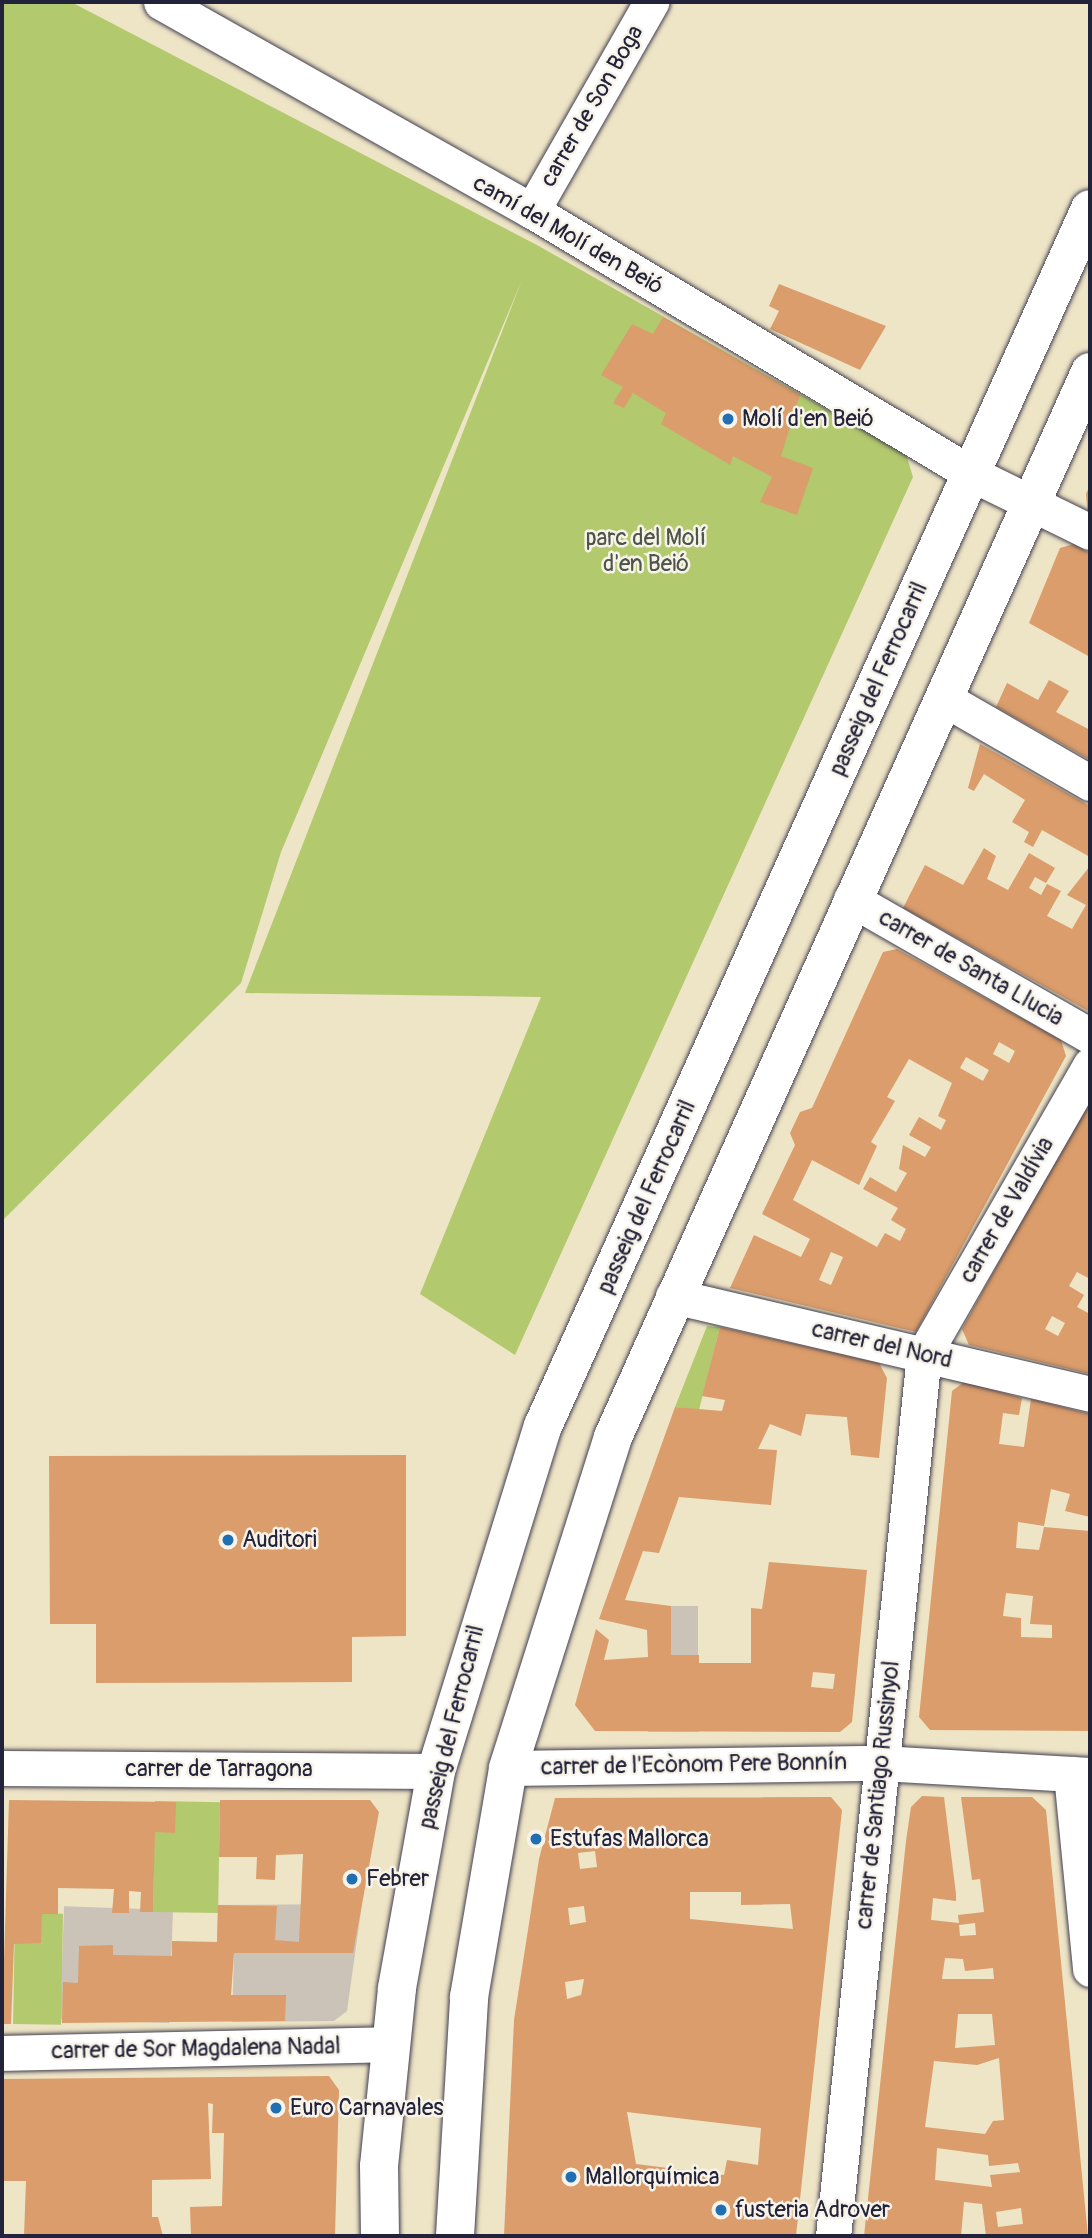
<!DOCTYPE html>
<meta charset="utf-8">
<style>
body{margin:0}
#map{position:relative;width:1092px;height:2238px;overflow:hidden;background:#eee4c6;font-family:Pangolin,sans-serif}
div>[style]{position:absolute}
.industrial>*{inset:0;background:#cbc3b8;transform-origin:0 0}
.green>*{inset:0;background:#b2c96e;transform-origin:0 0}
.building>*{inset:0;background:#da9d6b}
.roads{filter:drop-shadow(0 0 2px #413f50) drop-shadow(0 0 2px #413f50)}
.street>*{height:35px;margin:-17.5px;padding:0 17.5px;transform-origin:17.5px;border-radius:17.5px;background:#fff}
.secondary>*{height:38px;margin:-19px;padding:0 19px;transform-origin:19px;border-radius:19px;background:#fff}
.dots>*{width:19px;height:19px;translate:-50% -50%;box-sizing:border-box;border:4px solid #f7f3e8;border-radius:50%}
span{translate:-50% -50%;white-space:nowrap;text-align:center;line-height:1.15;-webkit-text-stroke:5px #f7f3e8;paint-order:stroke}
.street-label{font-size:23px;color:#22223b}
.poi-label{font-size:23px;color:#22223b}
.left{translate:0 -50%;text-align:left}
.park-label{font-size:23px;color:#4d544a}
.frame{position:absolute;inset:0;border:4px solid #22223b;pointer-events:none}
</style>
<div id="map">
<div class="industrial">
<div style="left:648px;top:1606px;width:50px;height:126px"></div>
<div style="clip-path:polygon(362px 1904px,347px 2011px,334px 2021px,232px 2022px,234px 1954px,217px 1952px,218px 1905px)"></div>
<div style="left:173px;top:1910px;width:113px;height:109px;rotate:92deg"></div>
</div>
<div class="green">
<div style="clip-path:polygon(2px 2px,71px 2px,537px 245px,906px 454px,913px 477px,515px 1355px,420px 1294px,541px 997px,245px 993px,522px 280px,281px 852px,241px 983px,2px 1221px)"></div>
<div style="clip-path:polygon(707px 1326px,720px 1327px,699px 1410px,675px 1407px)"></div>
<div style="left:155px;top:1801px;width:65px;height:111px;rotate:1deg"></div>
<div style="left:15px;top:1913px;width:48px;height:111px;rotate:1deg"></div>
</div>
<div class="building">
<div style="clip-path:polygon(779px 284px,886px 326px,860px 370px,770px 329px,779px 311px,769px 306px)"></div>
<div style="clip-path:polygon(663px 317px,800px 395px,781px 456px,813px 468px,797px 515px,760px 502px,772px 477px,733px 456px,730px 465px,661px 424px,666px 413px,633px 393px,624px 408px,613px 403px,623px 387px,601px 375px,632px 324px,653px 334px)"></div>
<div style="clip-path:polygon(1090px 485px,1090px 520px,1088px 520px,1086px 494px)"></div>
<div style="clip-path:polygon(1074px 544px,1090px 553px,1090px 657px,1029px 623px,1060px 548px)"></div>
<div style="clip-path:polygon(1049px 680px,1069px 691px,1056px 712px,1090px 730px,1090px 760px,996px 707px,1007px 683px,1038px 700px)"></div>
<div style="clip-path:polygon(980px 744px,1090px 806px,1090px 857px,1042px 830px,1033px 847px,1024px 842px,1029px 832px,1012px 822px,1025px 800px,984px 774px,974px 791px,968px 788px)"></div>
<div style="clip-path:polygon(984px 848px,996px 856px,987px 879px,1008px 890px,1029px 853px,1055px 868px,1046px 883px,1035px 877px,1029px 888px,1041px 895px,1047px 884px,1061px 891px,1047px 916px,1072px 929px,1086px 905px,1067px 895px,1090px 866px,1090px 1012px,903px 908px,925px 865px,963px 885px)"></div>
<div style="clip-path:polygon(evenodd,897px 949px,1061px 1040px,1066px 1056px,916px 1332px,730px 1288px,754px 1235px,801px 1257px,810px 1239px,762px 1214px,795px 1145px,790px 1133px,800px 1112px,812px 1108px,883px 952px,897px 949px,999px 1042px,1015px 1051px,1009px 1063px,993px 1054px,999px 1042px,897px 949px,966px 1057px,989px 1070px,983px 1081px,960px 1068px,966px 1057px,897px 949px,909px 1059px,952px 1083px,938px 1116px,946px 1120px,941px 1130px,919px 1117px,909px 1135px,931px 1147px,925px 1157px,903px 1145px,899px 1169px,907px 1173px,896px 1192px,870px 1177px,863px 1189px,898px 1208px,891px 1220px,906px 1229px,900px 1241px,885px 1233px,877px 1247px,793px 1200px,812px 1160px,859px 1185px,877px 1146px,871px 1142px,895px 1101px,887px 1097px,909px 1059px,897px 949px,831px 1252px,843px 1257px,831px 1285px,819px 1280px,831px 1252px)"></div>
<div style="clip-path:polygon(evenodd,1090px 1096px,1090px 1279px,1077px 1272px,1069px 1286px,1084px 1295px,1077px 1307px,1090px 1314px,1090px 1374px,969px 1345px,962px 1329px,1090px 1096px,1052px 1316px,1065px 1323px,1058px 1336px,1045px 1329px,1052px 1316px)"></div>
<div style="clip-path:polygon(evenodd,720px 1327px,879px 1363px,887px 1378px,879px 1458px,851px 1455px,847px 1417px,806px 1414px,801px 1436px,770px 1424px,758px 1449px,777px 1450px,771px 1505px,679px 1497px,659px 1553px,643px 1551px,625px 1600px,671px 1606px,671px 1655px,699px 1655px,699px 1663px,751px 1663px,751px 1608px,762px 1609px,769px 1562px,867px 1570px,852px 1722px,840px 1732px,595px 1731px,575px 1705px,596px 1629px,609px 1640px,604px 1660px,648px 1657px,647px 1630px,599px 1619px,675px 1407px,722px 1411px,725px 1400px,702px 1396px,720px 1327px,813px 1672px,835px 1674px,833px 1689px,811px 1687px,813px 1672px)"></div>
<div style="clip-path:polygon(evenodd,964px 1382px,1022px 1398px,1019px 1415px,1003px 1413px,999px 1444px,1024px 1447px,1031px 1399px,1090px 1414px,1090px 1517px,1065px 1511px,1070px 1494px,1051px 1489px,1044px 1526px,1018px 1522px,1016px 1548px,1039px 1550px,1044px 1527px,1090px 1531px,1090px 1731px,930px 1730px,919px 1717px,952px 1391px,964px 1382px,1006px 1593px,1033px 1596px,1030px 1624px,1052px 1625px,1052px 1638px,1021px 1637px,1021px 1618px,1003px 1616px,1006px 1593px)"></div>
<div style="clip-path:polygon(406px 1455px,406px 1636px,352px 1637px,352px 1682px,96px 1683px,96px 1624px,50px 1624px,49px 1456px)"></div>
<div style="clip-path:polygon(evenodd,922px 1796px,944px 1797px,956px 1894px,956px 1901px,933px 1898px,931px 1920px,959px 1923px,958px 1915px,984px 1912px,980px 1879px,972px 1880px,961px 1797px,1032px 1797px,1046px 1810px,1088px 2236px,986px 2236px,982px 2204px,964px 2202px,961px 2236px,864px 2236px,906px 1841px,911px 1807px,922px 1796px,975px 1923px,976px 1935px,960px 1936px,959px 1925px,975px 1923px,922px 1796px,945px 1958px,963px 1959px,965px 1971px,993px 1968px,994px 1979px,942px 1979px,945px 1958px,922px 1796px,958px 2014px,992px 2014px,995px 2045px,955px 2048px,958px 2014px,922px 1796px,999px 2058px,1004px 2120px,993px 2121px,985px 2134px,925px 2127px,934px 2061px,977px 2065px,999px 2058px,922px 1796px,937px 2148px,988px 2155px,989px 2166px,1018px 2163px,1020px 2172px,990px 2175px,992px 2187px,935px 2180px,937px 2148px,922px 1796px,1021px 2208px,1023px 2224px,998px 2227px,996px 2212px,1021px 2208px)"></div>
<div style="clip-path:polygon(evenodd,831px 1797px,842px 1810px,796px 2236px,504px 2236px,514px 2020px,539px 1859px,555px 1798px,831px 1797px,595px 1851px,597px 1867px,580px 1869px,578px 1853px,595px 1851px,831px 1797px,690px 1892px,741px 1892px,741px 1905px,790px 1904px,793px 1929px,690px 1919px,690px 1892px,831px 1797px,584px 1906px,586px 1922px,570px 1925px,568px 1908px,584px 1906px,831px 1797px,584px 1979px,581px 1995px,567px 1999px,565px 1982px,584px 1979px,831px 1797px,627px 2112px,761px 2128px,758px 2165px,727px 2160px,724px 2175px,636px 2164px,627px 2112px)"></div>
<div style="clip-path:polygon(9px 1800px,176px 1802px,175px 1833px,155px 1832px,153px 1912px,140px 1912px,141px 1892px,129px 1891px,129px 1913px,112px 1913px,114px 1889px,58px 1888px,58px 1914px,42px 1914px,41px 1943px,14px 1944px,11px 2024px,2px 2024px)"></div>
<div style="clip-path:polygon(220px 1800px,370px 1800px,379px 1812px,353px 1953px,234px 1953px,231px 1995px,286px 1995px,285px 2021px,62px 2023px,63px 1982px,78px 1983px,79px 1946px,113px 1945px,113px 1955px,172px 1956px,172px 1941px,217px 1942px,218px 1905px,277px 1906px,275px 1940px,299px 1942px,303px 1854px,276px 1855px,275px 1880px,256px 1879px,257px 1857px,219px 1857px)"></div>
<div style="clip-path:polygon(329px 2076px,339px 2090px,335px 2236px,191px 2236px,190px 2207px,222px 2206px,224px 2133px,212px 2133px,213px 2104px,208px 2103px,211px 2179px,152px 2180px,152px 2217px,158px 2217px,163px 2236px,24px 2236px,26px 2181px,2px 2181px,2px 2079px)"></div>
</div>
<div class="roads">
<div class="street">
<div style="left:161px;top:2px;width:426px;rotate:29.4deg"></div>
<div style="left:532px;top:211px;width:513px;rotate:30.87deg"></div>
<div style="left:972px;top:474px;width:131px;rotate:26.2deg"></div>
<div style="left:532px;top:211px;width:241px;rotate:-60.3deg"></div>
<div style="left:943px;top:698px;width:170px;rotate:30deg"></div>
<div style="left:851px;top:899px;width:275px;rotate:29.8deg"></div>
<div style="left:673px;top:1296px;width:428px;rotate:13.2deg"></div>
<div style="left:2px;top:1768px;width:434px;rotate:0.4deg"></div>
<div style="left:508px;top:1768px;width:373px;rotate:-0.8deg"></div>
<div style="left:881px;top:1763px;width:209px;rotate:3.3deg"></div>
<div style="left:1071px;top:1774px;width:196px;rotate:84.4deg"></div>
<div style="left:2px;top:2053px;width:389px;rotate:-1.3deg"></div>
<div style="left:833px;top:2236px;width:887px;rotate:-84.11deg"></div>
<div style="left:924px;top:1354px;width:333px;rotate:-60.1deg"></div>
</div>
<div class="secondary">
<div style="left:380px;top:2236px;width:70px;rotate:-90.8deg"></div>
<div style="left:379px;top:2166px;width:179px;rotate:-84.2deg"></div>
<div style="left:397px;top:1988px;width:220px;rotate:-79.8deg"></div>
<div style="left:436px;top:1771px;width:361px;rotate:-72.8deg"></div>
<div style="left:543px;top:1426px;width:1334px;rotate:-65.8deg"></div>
<div style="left:455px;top:2236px;width:239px;rotate:-86.6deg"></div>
<div style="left:469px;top:1997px;width:232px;rotate:-80.3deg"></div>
<div style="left:508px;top:1768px;width:347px;rotate:-72.4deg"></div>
<div style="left:613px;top:1437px;width:1167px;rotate:-65.87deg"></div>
</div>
</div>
<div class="dots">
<div style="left:728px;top:419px;background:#1f6fb2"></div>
<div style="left:228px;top:1540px;background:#1f6fb2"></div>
<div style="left:536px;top:1839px;background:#1f6fb2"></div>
<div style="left:352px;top:1879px;background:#1f6fb2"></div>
<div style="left:276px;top:2108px;background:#1f6fb2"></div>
<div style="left:571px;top:2177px;background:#1f6fb2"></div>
<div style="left:721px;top:2210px;background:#1f6fb2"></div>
</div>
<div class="street-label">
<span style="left:592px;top:106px;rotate:-60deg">carrer de Son Boga</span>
<span style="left:568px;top:235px;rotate:30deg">camí del Molí den Beió</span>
<span style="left:879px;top:679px;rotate:-66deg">passeig del Ferrocarril</span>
<span style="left:971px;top:968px;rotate:30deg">carrer de Santa Llucia</span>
<span style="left:647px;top:1197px;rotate:-66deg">passeig del Ferrocarril</span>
<span style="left:1007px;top:1210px;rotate:-60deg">carrer de Valdívia</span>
<span style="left:882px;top:1345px;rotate:13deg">carrer del Nord</span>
<span style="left:452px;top:1727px;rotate:-76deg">passeig del Ferrocarril</span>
<span style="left:694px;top:1765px;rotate:-1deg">carrer de l'Ecònom Pere Bonnín</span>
<span style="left:219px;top:1769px">carrer de Tarragona</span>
<span style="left:878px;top:1795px;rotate:-84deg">carrer de Santiago Russinyol</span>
<span style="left:196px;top:2049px;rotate:-1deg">carrer de Sor Magdalena Nadal</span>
</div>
<div class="poi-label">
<span class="left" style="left:742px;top:419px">Molí d'en Beió</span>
<span class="left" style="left:242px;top:1540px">Auditori</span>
<span class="left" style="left:550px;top:1839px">Estufas Mallorca</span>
<span class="left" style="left:366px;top:1879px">Febrer</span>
<span class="left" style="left:290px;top:2108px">Euro Carnavales</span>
<span class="left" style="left:585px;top:2177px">Mallorquímica</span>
<span class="left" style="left:735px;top:2210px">fusteria Adrover</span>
</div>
<div class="park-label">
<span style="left:646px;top:551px">parc del Molí<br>d'en Beió</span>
</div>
<div class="frame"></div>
</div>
